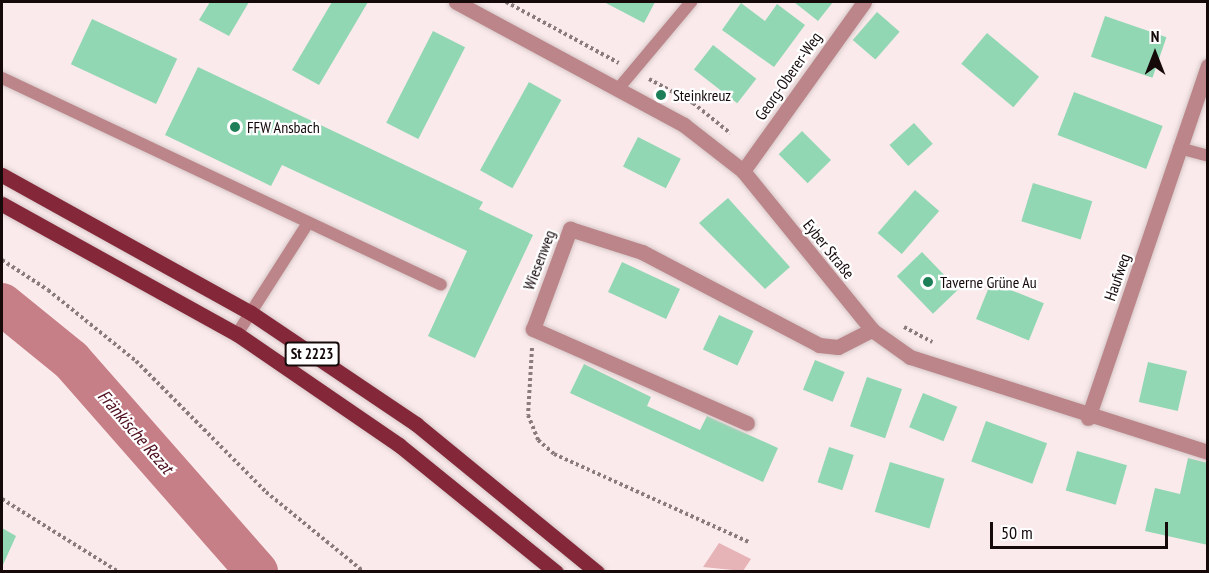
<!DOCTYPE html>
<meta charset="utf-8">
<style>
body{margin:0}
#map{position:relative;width:1209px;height:573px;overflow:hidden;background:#faeaeb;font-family:"PT Sans Narrow",sans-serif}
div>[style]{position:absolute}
.green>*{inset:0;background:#e6b3b7}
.river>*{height:42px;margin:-21px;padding:0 21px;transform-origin:21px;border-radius:21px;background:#c67f86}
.building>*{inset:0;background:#91d7b3;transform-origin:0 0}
.path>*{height:4px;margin-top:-2px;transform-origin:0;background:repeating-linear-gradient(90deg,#8a7c7d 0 3px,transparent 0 6px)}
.roads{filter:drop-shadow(0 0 2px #d5c6c7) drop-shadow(0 0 2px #d5c6c7)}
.lane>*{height:12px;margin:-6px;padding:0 6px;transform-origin:6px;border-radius:6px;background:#bb8589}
.street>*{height:15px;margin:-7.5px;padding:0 7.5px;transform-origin:7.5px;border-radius:7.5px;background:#bb8589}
.primary>*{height:15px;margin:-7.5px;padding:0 7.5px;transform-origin:7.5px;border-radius:7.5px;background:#842839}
.dots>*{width:16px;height:16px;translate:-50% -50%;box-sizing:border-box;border:3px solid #fff;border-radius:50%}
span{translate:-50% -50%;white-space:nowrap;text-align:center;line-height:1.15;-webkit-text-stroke:4.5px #fff;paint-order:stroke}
.shield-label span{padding:2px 4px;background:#fff;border:2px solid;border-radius:4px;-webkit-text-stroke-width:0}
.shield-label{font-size:15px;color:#15090a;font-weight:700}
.street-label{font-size:16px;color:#15090a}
.poi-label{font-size:16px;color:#15090a}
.left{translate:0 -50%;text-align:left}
.water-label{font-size:18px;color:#4d0d1b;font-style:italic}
.frame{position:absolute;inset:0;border:3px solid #15090a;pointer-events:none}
.north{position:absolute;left:1125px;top:24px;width:60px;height:60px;-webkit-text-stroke:4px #fff;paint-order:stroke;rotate:0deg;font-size:16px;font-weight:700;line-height:24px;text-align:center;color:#15090a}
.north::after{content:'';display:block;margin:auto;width:21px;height:27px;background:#15090a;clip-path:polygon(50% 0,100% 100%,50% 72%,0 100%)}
.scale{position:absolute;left:990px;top:522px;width:178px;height:27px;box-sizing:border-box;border:3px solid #15090a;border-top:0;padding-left:8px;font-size:18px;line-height:21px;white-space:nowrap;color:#15090a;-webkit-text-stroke:4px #fff;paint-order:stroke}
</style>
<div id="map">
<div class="green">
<div style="clip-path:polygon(719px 543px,751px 559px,743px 571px,703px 567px)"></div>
</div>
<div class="river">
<div style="left:2px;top:304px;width:89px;rotate:39.1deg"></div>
<div style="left:71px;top:360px;width:282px;rotate:48.7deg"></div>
</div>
<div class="building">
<div style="clip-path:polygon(210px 2px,249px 2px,229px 36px,199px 20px)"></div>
<div style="clip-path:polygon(332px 2px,368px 2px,319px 85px,292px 70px)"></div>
<div style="clip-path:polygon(604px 2px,655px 2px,644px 23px)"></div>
<div style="clip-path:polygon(794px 2px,833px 2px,818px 21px)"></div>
<div style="clip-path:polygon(741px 3px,765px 21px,777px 4px,805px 25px,774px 67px,722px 30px)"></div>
<div style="left:877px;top:12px;width:30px;height:37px;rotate:41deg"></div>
<div style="left:1105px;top:16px;width:65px;height:43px;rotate:19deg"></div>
<div style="left:92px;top:19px;width:94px;height:50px;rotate:25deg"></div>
<div style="left:433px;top:31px;width:36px;height:103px;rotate:27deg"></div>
<div style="left:987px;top:33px;width:68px;height:40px;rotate:40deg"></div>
<div style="left:713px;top:45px;width:55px;height:31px;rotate:38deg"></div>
<div style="clip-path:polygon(198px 67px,483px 202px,479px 209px,533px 235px,475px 358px,428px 336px,467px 251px,282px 165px,271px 186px,165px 135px)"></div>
<div style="left:529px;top:82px;width:37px;height:101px;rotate:29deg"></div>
<div style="left:1074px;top:92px;width:95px;height:46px;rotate:21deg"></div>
<div style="left:914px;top:123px;width:28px;height:33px;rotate:48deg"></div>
<div style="left:802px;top:131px;width:41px;height:33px;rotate:45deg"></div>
<div style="left:638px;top:137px;width:48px;height:33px;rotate:27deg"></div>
<div style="left:1033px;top:183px;width:62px;height:40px;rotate:17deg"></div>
<div style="left:915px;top:190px;width:32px;height:57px;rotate:41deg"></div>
<div style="clip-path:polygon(728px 198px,790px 267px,765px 289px,699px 223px)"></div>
<div style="left:922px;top:252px;width:52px;height:35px;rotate:46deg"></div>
<div style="left:622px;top:262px;width:64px;height:33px;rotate:25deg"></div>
<div style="left:991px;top:282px;width:57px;height:40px;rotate:22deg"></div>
<div style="left:719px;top:315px;width:38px;height:38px;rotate:25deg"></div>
<div style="left:815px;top:360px;width:32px;height:32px;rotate:22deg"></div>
<div style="left:1148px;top:362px;width:40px;height:41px;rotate:13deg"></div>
<div style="clip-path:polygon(584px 364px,651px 397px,647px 406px,700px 430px,707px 416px,778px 448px,763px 482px,570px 393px)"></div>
<div style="left:867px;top:377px;width:37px;height:52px;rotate:19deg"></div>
<div style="left:923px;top:393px;width:37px;height:37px;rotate:22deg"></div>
<div style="left:986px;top:421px;width:65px;height:43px;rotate:20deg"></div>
<div style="left:829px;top:447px;width:26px;height:37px;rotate:18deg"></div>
<div style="left:1077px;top:451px;width:52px;height:41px;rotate:16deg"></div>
<div style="clip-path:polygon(1188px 458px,1208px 463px,1208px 545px,1145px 531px,1155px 488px,1180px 494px)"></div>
<div style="left:890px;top:462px;width:57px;height:52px;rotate:17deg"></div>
<div style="clip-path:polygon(2px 528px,16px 536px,2px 567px)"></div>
</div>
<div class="path">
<div style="left:506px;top:2px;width:128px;rotate:28.4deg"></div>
<div style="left:649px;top:79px;width:50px;rotate:28.6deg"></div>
<div style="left:693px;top:103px;width:48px;rotate:39deg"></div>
<div style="left:2px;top:260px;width:55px;rotate:33.1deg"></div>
<div style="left:48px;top:290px;width:113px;rotate:38.9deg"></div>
<div style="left:136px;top:361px;width:185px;rotate:45.2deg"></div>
<div style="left:266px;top:492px;width:127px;rotate:39.2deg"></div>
<div style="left:904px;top:327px;width:32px;rotate:28deg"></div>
<div style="left:532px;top:348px;width:67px;rotate:93.4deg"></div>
<div style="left:528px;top:415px;width:27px;rotate:68deg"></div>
<div style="left:538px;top:440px;width:21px;rotate:41deg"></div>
<div style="left:554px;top:454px;width:214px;rotate:24.3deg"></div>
<div style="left:2px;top:499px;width:138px;rotate:32deg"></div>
</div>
<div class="roads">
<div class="lane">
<div style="left:2px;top:78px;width:485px;rotate:25.2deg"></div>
<div style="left:618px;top:89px;width:114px;rotate:-50deg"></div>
<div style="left:1179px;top:148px;width:30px;rotate:15deg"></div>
<div style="left:237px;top:334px;width:132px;rotate:-57.4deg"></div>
</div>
<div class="street">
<div style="left:456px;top:2px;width:259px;rotate:28.3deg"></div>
<div style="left:684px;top:125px;width:75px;rotate:37.9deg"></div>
<div style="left:743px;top:171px;width:205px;rotate:50.9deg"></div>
<div style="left:872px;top:330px;width:47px;rotate:35.4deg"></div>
<div style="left:910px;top:357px;width:313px;rotate:17.7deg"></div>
<div style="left:743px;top:171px;width:208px;rotate:-54.4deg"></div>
<div style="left:1088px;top:418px;width:372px;rotate:-71.2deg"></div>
<div style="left:747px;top:423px;width:234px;rotate:-156.3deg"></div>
<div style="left:533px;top:329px;width:107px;rotate:-69.7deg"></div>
<div style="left:570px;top:229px;width:76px;rotate:17.7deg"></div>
<div style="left:642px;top:252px;width:200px;rotate:27.7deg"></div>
<div style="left:819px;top:345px;width:19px;rotate:6deg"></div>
<div style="left:838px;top:347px;width:38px;rotate:-27deg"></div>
</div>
<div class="primary">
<div style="left:2px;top:175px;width:285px;rotate:29deg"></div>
<div style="left:251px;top:313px;width:199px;rotate:33.9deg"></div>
<div style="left:416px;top:424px;width:234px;rotate:39.3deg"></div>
<div style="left:2px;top:204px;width:269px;rotate:29deg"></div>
<div style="left:237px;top:334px;width:196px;rotate:34.4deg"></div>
<div style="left:399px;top:445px;width:202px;rotate:39deg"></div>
</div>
</div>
<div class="dots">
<div style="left:661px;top:95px;background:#1d7f58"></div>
<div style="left:235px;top:127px;background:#1d7f58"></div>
<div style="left:928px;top:282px;background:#1d7f58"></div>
</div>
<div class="shield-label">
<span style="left:312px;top:354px">St 2223</span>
</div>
<div class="street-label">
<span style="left:788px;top:76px;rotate:-55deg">Georg-Oberer-Weg</span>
<span style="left:829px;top:249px;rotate:51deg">Eyber Straße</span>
<span style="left:539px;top:260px;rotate:-69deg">Wiesenweg</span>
<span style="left:1117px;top:277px;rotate:-71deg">Haufweg</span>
</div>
<div class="poi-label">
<span class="left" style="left:673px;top:95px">Steinkreuz</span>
<span class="left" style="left:247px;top:127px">FFW Ansbach</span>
<span class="left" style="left:940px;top:282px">Taverne Grüne Au</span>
</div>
<div class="water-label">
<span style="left:135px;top:432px;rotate:49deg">Fränkische Rezat</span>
</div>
<div class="frame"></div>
<div class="north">N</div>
<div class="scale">50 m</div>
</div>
